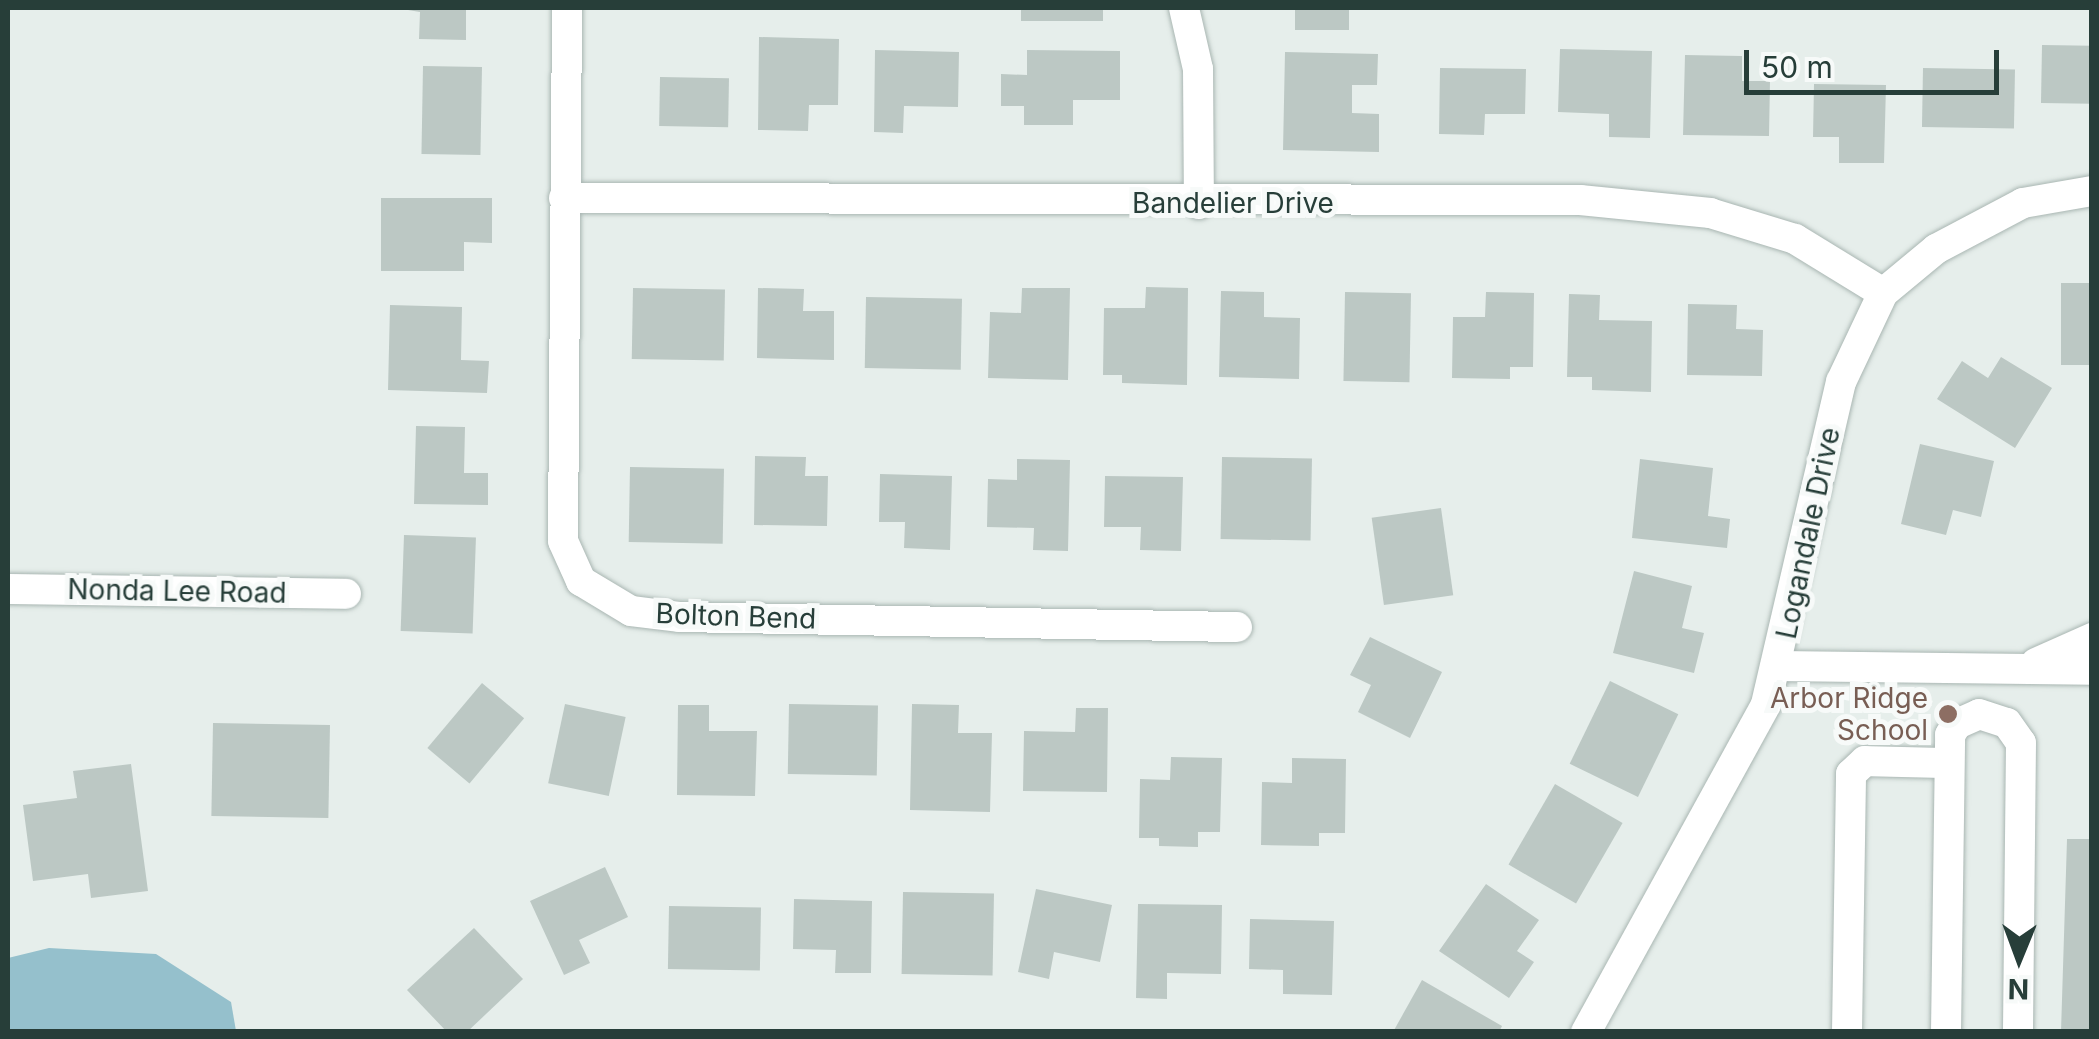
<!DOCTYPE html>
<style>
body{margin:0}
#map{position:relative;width:2099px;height:1039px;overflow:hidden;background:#e6eeeb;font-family:Inter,sans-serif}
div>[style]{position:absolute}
.water>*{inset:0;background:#95c0cc}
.building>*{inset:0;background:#bcc8c4;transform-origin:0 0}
.roads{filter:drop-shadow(0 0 2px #a9b6b2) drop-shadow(0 0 2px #a9b6b2)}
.minor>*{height:30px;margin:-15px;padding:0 15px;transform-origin:15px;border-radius:15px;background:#fff}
.dots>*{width:28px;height:28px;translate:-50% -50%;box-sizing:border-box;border:5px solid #f7faf9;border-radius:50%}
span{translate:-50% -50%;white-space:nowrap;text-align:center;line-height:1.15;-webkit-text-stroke:10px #f7faf9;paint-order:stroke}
.street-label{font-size:28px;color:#273e39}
.education-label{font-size:28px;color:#785e54}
.right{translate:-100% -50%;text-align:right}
.frame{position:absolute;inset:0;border:10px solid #273e39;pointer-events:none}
.north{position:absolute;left:1969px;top:909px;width:100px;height:100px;-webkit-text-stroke:8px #f7faf9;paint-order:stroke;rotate:181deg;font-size:28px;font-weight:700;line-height:40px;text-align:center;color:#273e39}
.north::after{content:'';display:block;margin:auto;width:35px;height:45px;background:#273e39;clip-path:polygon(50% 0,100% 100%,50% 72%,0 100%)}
.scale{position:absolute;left:1744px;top:50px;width:255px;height:45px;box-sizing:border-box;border:5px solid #273e39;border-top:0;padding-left:12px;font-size:30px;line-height:35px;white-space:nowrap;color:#273e39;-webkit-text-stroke:8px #f7faf9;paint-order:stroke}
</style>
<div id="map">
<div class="water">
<div style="clip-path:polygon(49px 948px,156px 954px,231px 1002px,236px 1031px,8px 1031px,8px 958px)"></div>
</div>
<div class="building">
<div style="clip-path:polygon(396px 8px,466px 8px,466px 40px,419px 39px,420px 12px)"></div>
<div style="left:1021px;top:8px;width:82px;height:13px"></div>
<div style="left:1295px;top:8px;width:54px;height:22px"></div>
<div style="clip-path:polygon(759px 37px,839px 39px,838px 105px,809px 105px,808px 131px,758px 130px)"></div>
<div style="left:2042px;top:45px;width:50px;height:58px;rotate:1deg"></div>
<div style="clip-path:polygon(1560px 49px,1652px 51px,1650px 138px,1609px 137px,1609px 114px,1558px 112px)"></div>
<div style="clip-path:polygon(875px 50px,959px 52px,958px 107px,904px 106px,903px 133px,874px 132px)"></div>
<div style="clip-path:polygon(1027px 50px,1120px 51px,1120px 100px,1073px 100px,1073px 125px,1024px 125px,1024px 106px,1001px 106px,1001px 74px,1027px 75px)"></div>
<div style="clip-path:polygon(1285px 52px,1378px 54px,1377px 85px,1352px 85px,1352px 113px,1379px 114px,1379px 152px,1283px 150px)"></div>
<div style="clip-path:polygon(1685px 55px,1742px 56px,1742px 81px,1770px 81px,1769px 136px,1683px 135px)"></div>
<div style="left:423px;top:66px;width:59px;height:88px;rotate:1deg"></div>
<div style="clip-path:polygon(1440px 68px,1526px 69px,1525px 114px,1485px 114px,1484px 135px,1439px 134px)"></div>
<div style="left:1923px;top:68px;width:92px;height:59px;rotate:1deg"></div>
<div style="left:660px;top:77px;width:69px;height:49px;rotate:1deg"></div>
<div style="clip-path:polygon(1814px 84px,1886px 85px,1884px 163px,1839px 163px,1839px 137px,1813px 137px)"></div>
<div style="clip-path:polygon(381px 198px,492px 198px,492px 243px,464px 242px,464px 271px,381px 271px)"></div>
<div style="left:2092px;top:283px;width:82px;height:31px;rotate:90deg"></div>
<div style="clip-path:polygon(1146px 287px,1188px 288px,1187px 385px,1122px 383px,1122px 375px,1103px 375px,1104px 308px,1145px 308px)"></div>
<div style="left:633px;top:288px;width:92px;height:71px;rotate:1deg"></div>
<div style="clip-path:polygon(758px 288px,804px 289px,803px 311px,834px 311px,834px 360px,757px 358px)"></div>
<div style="clip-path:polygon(1022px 288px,1070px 288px,1068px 380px,988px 378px,990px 312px,1021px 313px)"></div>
<div style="clip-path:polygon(1221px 291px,1264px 292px,1264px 317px,1300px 318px,1299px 379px,1219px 377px)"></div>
<div style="left:1345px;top:292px;width:66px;height:89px;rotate:1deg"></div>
<div style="clip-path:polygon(1486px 292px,1534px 293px,1533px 367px,1510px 367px,1510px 379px,1452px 378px,1453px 317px,1485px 317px)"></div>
<div style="clip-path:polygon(1569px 294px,1600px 295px,1599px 320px,1652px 321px,1651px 392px,1592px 390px,1592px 377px,1567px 377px)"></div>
<div style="left:866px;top:297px;width:96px;height:71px;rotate:1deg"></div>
<div style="clip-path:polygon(1688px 304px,1737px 305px,1736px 329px,1763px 330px,1762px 376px,1687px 375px)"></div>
<div style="clip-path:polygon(390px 305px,462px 307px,461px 360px,489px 361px,487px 393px,388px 390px)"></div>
<div style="clip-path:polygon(2001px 357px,2052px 388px,2015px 448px,1937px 399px,1962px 361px,1988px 378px)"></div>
<div style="clip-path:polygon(416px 426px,465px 427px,464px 473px,488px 473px,488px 505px,414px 504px)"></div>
<div style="clip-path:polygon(1920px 444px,1994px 461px,1981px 517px,1953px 510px,1946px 535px,1901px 524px)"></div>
<div style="clip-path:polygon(755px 456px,806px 457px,805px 476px,828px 476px,827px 526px,754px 525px)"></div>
<div style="left:1222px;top:457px;width:90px;height:82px;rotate:1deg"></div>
<div style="clip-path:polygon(1017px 459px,1070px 460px,1068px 551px,1033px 550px,1034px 528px,987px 527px,988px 479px,1017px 480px)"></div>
<div style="clip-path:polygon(1640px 459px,1713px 468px,1708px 516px,1730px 519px,1727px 548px,1632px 538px)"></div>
<div style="left:630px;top:467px;width:94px;height:75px;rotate:1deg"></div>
<div style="clip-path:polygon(880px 474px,952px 476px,950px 550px,904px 548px,905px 522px,879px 522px)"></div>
<div style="clip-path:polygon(1105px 476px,1183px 477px,1181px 551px,1140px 550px,1141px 527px,1104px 527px)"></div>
<div style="left:1441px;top:508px;width:88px;height:70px;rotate:82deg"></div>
<div style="left:404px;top:535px;width:72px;height:96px;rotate:2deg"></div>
<div style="clip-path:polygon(1634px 571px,1692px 586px,1682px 628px,1704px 633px,1694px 673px,1613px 653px)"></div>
<div style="clip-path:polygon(1370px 637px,1442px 672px,1410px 738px,1358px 712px,1371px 685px,1350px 675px)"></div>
<div style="left:1610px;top:681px;width:76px;height:92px;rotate:26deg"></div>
<div style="left:482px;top:683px;width:55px;height:85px;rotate:40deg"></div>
<div style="left:565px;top:704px;width:62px;height:81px;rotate:12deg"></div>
<div style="left:789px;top:704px;width:89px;height:70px;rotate:1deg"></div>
<div style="clip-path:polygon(912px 704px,959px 705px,958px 733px,992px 733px,990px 812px,910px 810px)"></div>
<div style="clip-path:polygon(678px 705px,709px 705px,709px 731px,757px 731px,755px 796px,677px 795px)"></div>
<div style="clip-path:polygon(1076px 708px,1108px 708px,1107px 792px,1023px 791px,1024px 731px,1075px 732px)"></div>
<div style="left:213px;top:723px;width:117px;height:93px;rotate:1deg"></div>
<div style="clip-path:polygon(1171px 757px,1222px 758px,1220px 832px,1198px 832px,1198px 847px,1159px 846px,1159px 838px,1139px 838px,1140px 779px,1170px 780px)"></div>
<div style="clip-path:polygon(1292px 758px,1346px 759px,1345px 833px,1319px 833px,1319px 846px,1261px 845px,1262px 782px,1292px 783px)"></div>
<div style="clip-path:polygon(131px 764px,148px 891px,91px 898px,88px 874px,33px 881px,23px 805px,77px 798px,73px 771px)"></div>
<div style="left:1555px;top:784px;width:78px;height:93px;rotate:30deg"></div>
<div style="clip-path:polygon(2067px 839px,2092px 839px,2092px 1032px,2061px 1032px)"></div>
<div style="clip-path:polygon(605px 867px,628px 917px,579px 940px,590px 963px,564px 975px,530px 901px)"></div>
<div style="clip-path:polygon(1486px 884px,1539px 920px,1517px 951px,1534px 962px,1509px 998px,1439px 951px)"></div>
<div style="clip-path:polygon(1036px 889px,1112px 905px,1100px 962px,1054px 952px,1049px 979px,1018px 972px)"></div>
<div style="left:903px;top:892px;width:91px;height:82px;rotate:1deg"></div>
<div style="clip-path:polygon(794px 899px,872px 901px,871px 973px,835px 973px,836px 950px,793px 949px)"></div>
<div style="clip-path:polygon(1138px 904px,1222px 905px,1221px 974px,1167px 973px,1167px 999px,1136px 998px)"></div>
<div style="left:669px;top:906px;width:92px;height:63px;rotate:1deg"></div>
<div style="clip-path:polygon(1250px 919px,1334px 921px,1332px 995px,1283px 994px,1283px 970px,1249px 969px)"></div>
<div style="clip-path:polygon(474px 928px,523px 979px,467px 1032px,447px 1032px,407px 990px)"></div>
<div style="clip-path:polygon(1422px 980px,1502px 1026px,1499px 1032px,1393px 1032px)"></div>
</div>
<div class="roads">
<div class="minor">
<div style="left:567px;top:8px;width:533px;rotate:90.43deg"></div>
<div style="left:563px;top:541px;width:44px;rotate:65.8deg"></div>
<div style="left:581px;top:581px;width:58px;rotate:31deg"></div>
<div style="left:631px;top:611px;width:48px;rotate:7.1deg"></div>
<div style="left:679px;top:617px;width:558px;rotate:1.03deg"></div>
<div style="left:1184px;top:8px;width:63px;rotate:77.1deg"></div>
<div style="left:1198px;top:69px;width:135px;rotate:89.6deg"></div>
<div style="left:564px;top:198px;width:1016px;rotate:0.11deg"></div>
<div style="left:1580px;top:200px;width:131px;rotate:5.7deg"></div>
<div style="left:1710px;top:213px;width:89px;rotate:17deg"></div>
<div style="left:1795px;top:239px;width:103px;rotate:31.5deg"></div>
<div style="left:8px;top:589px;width:338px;rotate:0.8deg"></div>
<div style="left:2036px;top:663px;width:61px;rotate:-24.1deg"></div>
<div style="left:1778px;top:666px;width:314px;rotate:0.7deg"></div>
<div style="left:1586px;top:1032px;width:374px;rotate:-61.2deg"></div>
<div style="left:1766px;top:704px;width:331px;rotate:-76.9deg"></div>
<div style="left:1841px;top:382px;width:98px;rotate:-64.7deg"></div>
<div style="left:1883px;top:293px;width:69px;rotate:-39.7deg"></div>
<div style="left:1936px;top:249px;width:98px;rotate:-27.9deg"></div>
<div style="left:2023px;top:203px;width:70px;rotate:-9.9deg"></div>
<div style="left:1847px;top:1032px;width:258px;rotate:-89.1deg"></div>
<div style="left:1851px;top:774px;width:19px;rotate:-43deg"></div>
<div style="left:1865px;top:761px;width:84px;rotate:1.4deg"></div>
<div style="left:1946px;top:1032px;width:297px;rotate:-89.2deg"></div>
<div style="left:1950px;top:735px;width:13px;rotate:-58deg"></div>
<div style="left:1957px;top:724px;width:24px;rotate:-24deg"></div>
<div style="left:1979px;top:714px;width:29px;rotate:18deg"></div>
<div style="left:2007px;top:723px;width:24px;rotate:55deg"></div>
<div style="left:2021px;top:743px;width:289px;rotate:90.6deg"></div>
</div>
</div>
<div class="dots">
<div style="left:1948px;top:714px;background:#8d6e63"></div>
</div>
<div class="street-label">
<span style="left:1233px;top:203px">Bandelier Drive</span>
<span style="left:1808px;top:533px;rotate:-78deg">Logandale Drive</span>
<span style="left:177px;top:591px;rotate:1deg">Nonda Lee Road</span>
<span style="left:736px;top:616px;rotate:2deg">Bolton Bend</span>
</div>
<div class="education-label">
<span class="right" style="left:1928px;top:714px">Arbor Ridge<br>School</span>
</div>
<div class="frame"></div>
<div class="north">N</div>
<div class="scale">50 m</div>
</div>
